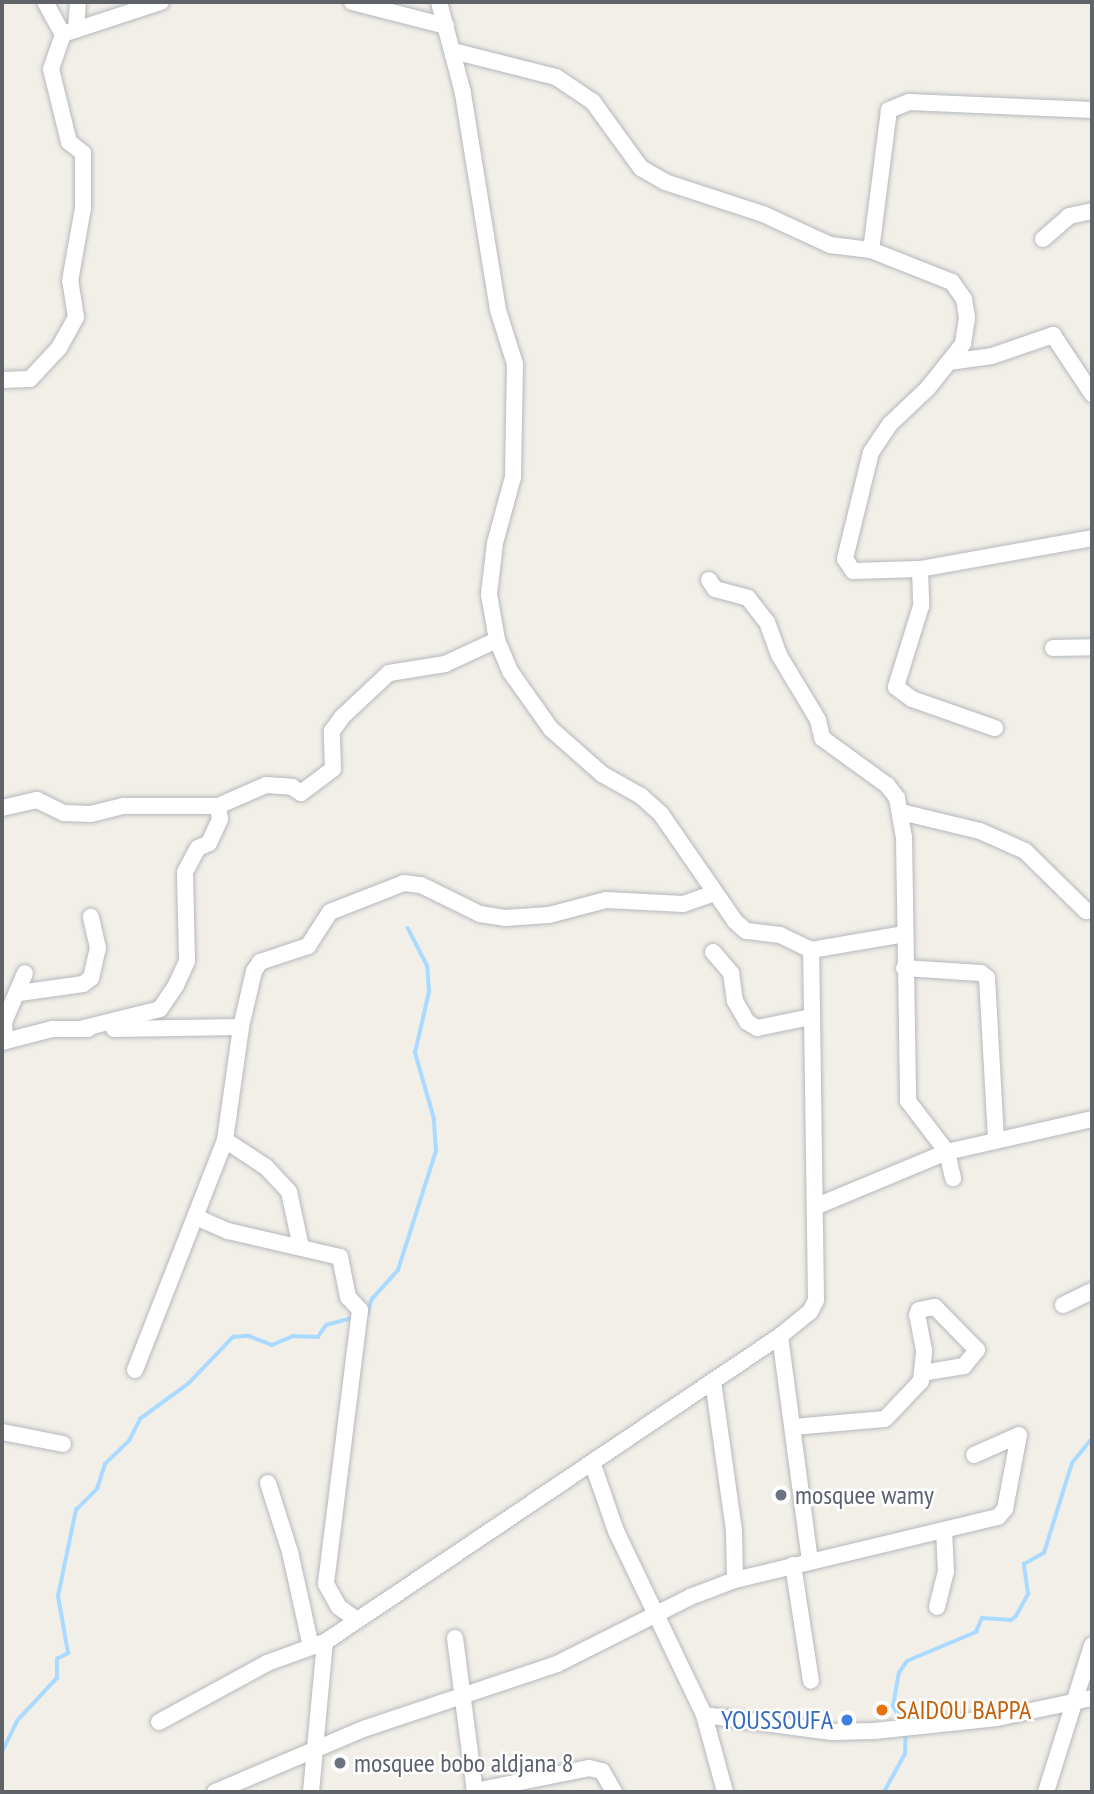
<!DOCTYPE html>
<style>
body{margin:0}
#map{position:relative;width:1094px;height:1794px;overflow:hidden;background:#f1efe8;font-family:"PT Sans Narrow",sans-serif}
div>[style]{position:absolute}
.stream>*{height:3.5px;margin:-1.75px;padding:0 1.75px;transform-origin:1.75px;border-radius:1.75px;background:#aadaff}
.roads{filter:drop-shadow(0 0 2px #b5b8bc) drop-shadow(0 0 2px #b5b8bc)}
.minor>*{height:16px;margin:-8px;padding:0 8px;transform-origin:8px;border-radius:8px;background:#fff}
.dots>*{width:19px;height:19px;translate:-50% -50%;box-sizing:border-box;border:4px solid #fff;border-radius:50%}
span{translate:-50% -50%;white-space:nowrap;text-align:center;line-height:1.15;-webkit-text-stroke:5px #fff;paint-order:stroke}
.worship-label{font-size:26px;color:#5b616d}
.left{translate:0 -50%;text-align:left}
.food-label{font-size:26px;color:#c56008}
.shop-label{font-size:26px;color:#366cbe}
.right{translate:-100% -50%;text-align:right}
.frame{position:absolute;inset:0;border:4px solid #5f6368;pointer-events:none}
</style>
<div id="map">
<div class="stream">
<div style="left:367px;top:1314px;width:16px;rotate:-72deg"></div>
<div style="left:372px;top:1299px;width:39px;rotate:-48deg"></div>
<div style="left:398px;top:1270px;width:125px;rotate:-72.3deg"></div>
<div style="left:436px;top:1151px;width:32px;rotate:-94deg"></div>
<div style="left:434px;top:1119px;width:69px;rotate:-106.1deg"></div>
<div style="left:415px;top:1053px;width:63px;rotate:-77.1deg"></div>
<div style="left:429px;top:992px;width:26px;rotate:-94deg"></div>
<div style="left:427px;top:966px;width:42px;rotate:-117.2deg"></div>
<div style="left:903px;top:1724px;width:21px;rotate:-119deg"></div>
<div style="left:893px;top:1706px;width:34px;rotate:-80deg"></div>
<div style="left:899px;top:1673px;width:14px;rotate:-56deg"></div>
<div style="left:907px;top:1661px;width:75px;rotate:-22.8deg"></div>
<div style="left:976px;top:1632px;width:15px;rotate:-67deg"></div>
<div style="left:982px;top:1618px;width:29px;rotate:4deg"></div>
<div style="left:1011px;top:1620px;width:6px;rotate:-39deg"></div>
<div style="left:1016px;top:1616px;width:25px;rotate:-61deg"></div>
<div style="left:1028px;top:1594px;width:30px;rotate:-98deg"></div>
<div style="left:1024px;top:1564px;width:23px;rotate:-29deg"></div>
<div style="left:1044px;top:1553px;width:94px;rotate:-72.7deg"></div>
<div style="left:1072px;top:1463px;width:32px;rotate:-51deg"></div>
<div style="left:2px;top:1752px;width:34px;rotate:-64deg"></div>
<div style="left:17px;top:1721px;width:59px;rotate:-47.1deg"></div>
<div style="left:57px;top:1678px;width:19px;rotate:-90deg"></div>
<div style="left:57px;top:1659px;width:13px;rotate:-29deg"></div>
<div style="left:68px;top:1653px;width:58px;rotate:-100deg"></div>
<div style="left:58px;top:1596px;width:88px;rotate:-78.2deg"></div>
<div style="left:76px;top:1510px;width:30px;rotate:-45deg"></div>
<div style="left:97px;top:1489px;width:26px;rotate:-72deg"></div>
<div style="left:105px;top:1464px;width:33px;rotate:-44deg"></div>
<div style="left:129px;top:1441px;width:25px;rotate:-63deg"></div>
<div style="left:140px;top:1419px;width:61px;rotate:-36.3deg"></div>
<div style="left:189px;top:1383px;width:64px;rotate:-46.3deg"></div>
<div style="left:233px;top:1337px;width:16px;rotate:-4deg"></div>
<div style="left:249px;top:1336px;width:25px;rotate:21deg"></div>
<div style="left:272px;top:1345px;width:23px;rotate:-23deg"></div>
<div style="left:293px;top:1336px;width:25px;rotate:2deg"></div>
<div style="left:318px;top:1337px;width:14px;rotate:-56deg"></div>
<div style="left:326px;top:1325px;width:28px;rotate:-15deg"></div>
<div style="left:884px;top:1792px;width:43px;rotate:-61.1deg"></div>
<div style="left:905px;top:1754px;width:23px;rotate:-88deg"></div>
</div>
<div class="roads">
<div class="minor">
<div style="left:45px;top:2px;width:37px;rotate:61deg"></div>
<div style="left:352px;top:2px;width:97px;rotate:14.3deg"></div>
<div style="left:76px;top:30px;width:28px;rotate:-86deg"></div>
<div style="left:453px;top:51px;width:106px;rotate:14.2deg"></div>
<div style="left:556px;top:77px;width:45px;rotate:34deg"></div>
<div style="left:593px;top:102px;width:82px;rotate:54deg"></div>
<div style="left:641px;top:168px;width:28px;rotate:30deg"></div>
<div style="left:665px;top:182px;width:103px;rotate:18.1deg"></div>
<div style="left:763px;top:214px;width:74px;rotate:24.8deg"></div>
<div style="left:830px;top:245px;width:41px;rotate:7deg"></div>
<div style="left:1092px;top:110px;width:183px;rotate:-177.5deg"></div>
<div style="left:909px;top:102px;width:22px;rotate:158deg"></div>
<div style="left:889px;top:110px;width:141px;rotate:97.3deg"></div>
<div style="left:871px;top:250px;width:87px;rotate:21.6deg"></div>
<div style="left:952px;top:282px;width:21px;rotate:55deg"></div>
<div style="left:964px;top:299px;width:19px;rotate:81deg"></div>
<div style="left:967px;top:318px;width:26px;rotate:99deg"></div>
<div style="left:963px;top:344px;width:56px;rotate:128.5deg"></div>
<div style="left:928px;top:388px;width:52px;rotate:136.5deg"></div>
<div style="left:890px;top:424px;width:34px;rotate:124deg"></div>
<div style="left:871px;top:452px;width:110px;rotate:103.7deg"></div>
<div style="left:845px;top:559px;width:14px;rotate:56deg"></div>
<div style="left:853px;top:571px;width:67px;rotate:-1.7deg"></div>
<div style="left:920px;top:569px;width:175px;rotate:-10.2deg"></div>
<div style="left:1043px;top:239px;width:35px;rotate:-41deg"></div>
<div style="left:1069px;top:216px;width:24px;rotate:-12deg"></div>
<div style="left:949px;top:362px;width:43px;rotate:-7.9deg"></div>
<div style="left:992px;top:356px;width:65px;rotate:-19deg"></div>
<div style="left:1053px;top:335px;width:71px;rotate:56.5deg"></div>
<div style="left:2px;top:380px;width:28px;rotate:-2deg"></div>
<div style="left:30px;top:379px;width:42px;rotate:-46.9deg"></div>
<div style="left:59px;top:348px;width:35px;rotate:-61deg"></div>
<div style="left:76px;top:317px;width:36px;rotate:-99deg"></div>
<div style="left:70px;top:281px;width:74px;rotate:-79.9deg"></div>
<div style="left:83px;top:208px;width:55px;rotate:-90deg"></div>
<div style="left:83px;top:153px;width:18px;rotate:-142deg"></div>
<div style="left:69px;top:142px;width:75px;rotate:-103.9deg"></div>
<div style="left:51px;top:69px;width:37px;rotate:-71deg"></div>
<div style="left:63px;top:34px;width:103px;rotate:-18.1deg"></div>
<div style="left:920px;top:569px;width:37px;rotate:88deg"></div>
<div style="left:921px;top:606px;width:85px;rotate:107.2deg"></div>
<div style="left:896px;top:687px;width:20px;rotate:37deg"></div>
<div style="left:912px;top:699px;width:88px;rotate:19.3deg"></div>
<div style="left:709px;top:580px;width:11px;rotate:56deg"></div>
<div style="left:715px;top:589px;width:34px;rotate:15deg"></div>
<div style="left:748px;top:598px;width:31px;rotate:52deg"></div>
<div style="left:767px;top:622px;width:35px;rotate:70deg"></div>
<div style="left:779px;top:655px;width:76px;rotate:59deg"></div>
<div style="left:818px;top:720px;width:18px;rotate:77deg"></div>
<div style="left:822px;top:738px;width:80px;rotate:35.9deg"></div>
<div style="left:887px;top:785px;width:16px;rotate:52deg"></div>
<div style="left:897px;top:798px;width:40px;rotate:80deg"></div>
<div style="left:904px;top:837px;width:264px;rotate:89.1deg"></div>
<div style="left:908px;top:1101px;width:64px;rotate:52.6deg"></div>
<div style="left:947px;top:1152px;width:27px;rotate:77deg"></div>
<div style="left:1053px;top:648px;width:39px;rotate:-1deg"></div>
<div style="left:2px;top:808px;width:36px;rotate:-13deg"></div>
<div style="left:37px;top:800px;width:30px;rotate:26deg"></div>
<div style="left:64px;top:813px;width:27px;rotate:2deg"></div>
<div style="left:91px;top:814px;width:34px;rotate:-14deg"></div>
<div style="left:124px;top:806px;width:94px"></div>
<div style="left:218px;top:806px;width:52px;rotate:-23.6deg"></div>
<div style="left:266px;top:785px;width:26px;rotate:4deg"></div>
<div style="left:292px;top:787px;width:11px;rotate:34deg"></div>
<div style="left:301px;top:793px;width:40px;rotate:-37deg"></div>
<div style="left:333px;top:769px;width:38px;rotate:-92deg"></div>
<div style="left:332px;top:731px;width:17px;rotate:-54deg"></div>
<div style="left:342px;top:717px;width:64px;rotate:-43.1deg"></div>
<div style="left:389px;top:673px;width:57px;rotate:-9.1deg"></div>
<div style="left:445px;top:664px;width:57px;rotate:-24.8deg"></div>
<div style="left:901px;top:812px;width:81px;rotate:13.5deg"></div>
<div style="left:980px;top:831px;width:49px;rotate:24deg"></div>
<div style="left:1025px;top:851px;width:86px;rotate:44.5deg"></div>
<div style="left:811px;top:950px;width:95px;rotate:-9.7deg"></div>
<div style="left:713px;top:952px;width:28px;rotate:49deg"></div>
<div style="left:731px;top:973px;width:28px;rotate:82deg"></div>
<div style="left:735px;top:1001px;width:24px;rotate:60deg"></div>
<div style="left:747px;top:1022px;width:12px;rotate:31deg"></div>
<div style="left:757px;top:1028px;width:55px;rotate:-11.5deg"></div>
<div style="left:904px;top:968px;width:77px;rotate:3.7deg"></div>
<div style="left:981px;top:973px;width:8px;rotate:40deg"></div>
<div style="left:987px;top:978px;width:162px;rotate:86.8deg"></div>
<div style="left:19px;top:993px;width:65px;rotate:-8deg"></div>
<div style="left:83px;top:984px;width:10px;rotate:-37deg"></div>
<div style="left:91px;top:978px;width:31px;rotate:-77deg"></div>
<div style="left:98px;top:948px;width:32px;rotate:-103deg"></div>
<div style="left:80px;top:1029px;width:82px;rotate:-14deg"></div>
<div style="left:160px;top:1009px;width:29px;rotate:-56deg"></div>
<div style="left:176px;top:985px;width:26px;rotate:-65deg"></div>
<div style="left:187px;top:961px;width:89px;rotate:-91.3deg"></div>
<div style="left:185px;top:872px;width:27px;rotate:-62deg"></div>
<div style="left:198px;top:848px;width:12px;rotate:-24deg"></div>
<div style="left:209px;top:843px;width:26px;rotate:-65deg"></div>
<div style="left:220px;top:819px;width:13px;rotate:-99deg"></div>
<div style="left:114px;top:1029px;width:127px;rotate:-0.9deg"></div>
<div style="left:5px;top:1041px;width:19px;rotate:-93deg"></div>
<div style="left:4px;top:1022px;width:53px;rotate:-66.8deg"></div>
<div style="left:2px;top:1042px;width:52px;rotate:-14.6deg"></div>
<div style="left:52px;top:1029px;width:36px"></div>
<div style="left:225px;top:1140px;width:49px;rotate:33.4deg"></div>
<div style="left:266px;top:1167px;width:34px;rotate:47deg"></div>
<div style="left:289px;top:1192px;width:56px;rotate:77.7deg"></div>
<div style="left:817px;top:1206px;width:141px;rotate:-22.6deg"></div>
<div style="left:947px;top:1152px;width:149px;rotate:-12.8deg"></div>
<div style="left:196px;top:1217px;width:35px;rotate:24deg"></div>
<div style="left:228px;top:1231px;width:115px;rotate:13.1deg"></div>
<div style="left:340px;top:1257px;width:41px;rotate:78.7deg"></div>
<div style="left:348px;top:1297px;width:18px;rotate:47deg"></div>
<div style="left:360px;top:1310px;width:276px;rotate:97.1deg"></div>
<div style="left:326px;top:1584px;width:26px;rotate:61deg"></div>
<div style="left:339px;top:1607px;width:22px;rotate:36deg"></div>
<div style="left:1063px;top:1305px;width:32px;rotate:-26deg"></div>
<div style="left:780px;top:1336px;width:227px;rotate:82.4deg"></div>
<div style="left:135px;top:1370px;width:247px;rotate:-68.6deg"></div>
<div style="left:225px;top:1140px;width:114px;rotate:-81.9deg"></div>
<div style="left:241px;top:1027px;width:57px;rotate:-76.9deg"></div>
<div style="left:254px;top:971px;width:11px;rotate:-56deg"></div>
<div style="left:260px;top:962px;width:51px;rotate:-18.4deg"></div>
<div style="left:308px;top:946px;width:40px;rotate:-57.1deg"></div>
<div style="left:330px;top:912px;width:79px;rotate:-21.4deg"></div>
<div style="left:404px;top:883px;width:17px;rotate:7deg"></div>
<div style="left:421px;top:885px;width:66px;rotate:26.2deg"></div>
<div style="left:480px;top:914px;width:25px;rotate:9deg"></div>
<div style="left:505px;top:918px;width:44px;rotate:-3.9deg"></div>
<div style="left:549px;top:915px;width:59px;rotate:-14.7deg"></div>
<div style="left:606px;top:900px;width:77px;rotate:3deg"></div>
<div style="left:683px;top:904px;width:34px;rotate:-19deg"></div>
<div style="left:713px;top:1381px;width:151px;rotate:82deg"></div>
<div style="left:734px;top:1531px;width:49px;rotate:88.8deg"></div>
<div style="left:793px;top:1427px;width:92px;rotate:-5deg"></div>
<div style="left:885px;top:1419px;width:52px;rotate:-46.5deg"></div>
<div style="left:921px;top:1381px;width:31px;rotate:-84deg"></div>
<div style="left:924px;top:1350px;width:36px;rotate:-101deg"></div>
<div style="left:917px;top:1315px;width:5px;rotate:-68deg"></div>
<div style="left:919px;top:1310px;width:16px;rotate:-11deg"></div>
<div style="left:935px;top:1307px;width:60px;rotate:45.7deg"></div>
<div style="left:977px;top:1350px;width:21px;rotate:129deg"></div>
<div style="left:964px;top:1366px;width:43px;rotate:170.5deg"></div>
<div style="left:2px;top:1432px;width:62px;rotate:11.1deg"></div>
<div style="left:593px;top:1465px;width:70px;rotate:70.8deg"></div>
<div style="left:616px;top:1531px;width:204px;rotate:64.4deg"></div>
<div style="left:704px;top:1715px;width:80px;rotate:74.7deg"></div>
<div style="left:268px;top:1483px;width:72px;rotate:72.3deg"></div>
<div style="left:290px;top:1552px;width:97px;rotate:77.5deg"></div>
<div style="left:793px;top:1565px;width:117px;rotate:81.2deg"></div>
<div style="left:937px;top:1607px;width:36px;rotate:-76deg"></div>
<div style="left:946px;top:1572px;width:42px;rotate:-92.7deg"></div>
<div style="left:455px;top:1638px;width:155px;rotate:82.6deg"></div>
<div style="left:704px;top:1715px;width:129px;rotate:7.6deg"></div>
<div style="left:832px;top:1732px;width:42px;rotate:-1.4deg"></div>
<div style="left:874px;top:1731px;width:124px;rotate:-6deg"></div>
<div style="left:997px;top:1718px;width:97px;rotate:-11.9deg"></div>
<div style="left:159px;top:1722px;width:123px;rotate:-28.6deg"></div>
<div style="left:267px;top:1663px;width:62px;rotate:-19.9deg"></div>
<div style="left:475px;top:1791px;width:116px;rotate:-11.4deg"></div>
<div style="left:589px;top:1768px;width:13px;rotate:13deg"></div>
<div style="left:602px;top:1771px;width:24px;rotate:60deg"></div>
<div style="left:215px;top:1792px;width:164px;rotate:-23deg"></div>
<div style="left:366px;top:1728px;width:201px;rotate:-18.5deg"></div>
<div style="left:557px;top:1664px;width:149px;rotate:-26.7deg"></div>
<div style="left:690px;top:1597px;width:48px;rotate:-20.7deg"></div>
<div style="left:735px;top:1580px;width:270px;rotate:-13.5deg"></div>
<div style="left:998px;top:1517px;width:11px;rotate:-49deg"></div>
<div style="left:1005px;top:1509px;width:75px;rotate:-79.3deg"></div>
<div style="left:1019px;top:1435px;width:49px;rotate:156deg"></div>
<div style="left:311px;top:1792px;width:151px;rotate:-84.7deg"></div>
<div style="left:325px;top:1642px;width:548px;rotate:-33.92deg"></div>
<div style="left:780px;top:1336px;width:38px;rotate:-39deg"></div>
<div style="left:810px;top:1312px;width:13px;rotate:-63deg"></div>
<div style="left:816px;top:1300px;width:350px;rotate:-90.8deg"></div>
<div style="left:811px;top:950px;width:34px;rotate:-154deg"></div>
<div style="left:780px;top:935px;width:34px;rotate:-173deg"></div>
<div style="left:746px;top:931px;width:15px;rotate:-138deg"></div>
<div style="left:735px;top:921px;width:130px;rotate:-124.7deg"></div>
<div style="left:661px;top:814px;width:27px;rotate:-138deg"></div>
<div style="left:641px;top:796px;width:45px;rotate:-150.6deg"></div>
<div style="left:602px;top:774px;width:68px;rotate:-138.6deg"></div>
<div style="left:551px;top:729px;width:71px;rotate:-125.3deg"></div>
<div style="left:510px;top:671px;width:34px;rotate:-113deg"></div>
<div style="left:497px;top:640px;width:47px;rotate:-99.9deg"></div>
<div style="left:489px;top:594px;width:51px;rotate:-83.3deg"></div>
<div style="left:495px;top:543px;width:68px;rotate:-74.7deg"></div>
<div style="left:513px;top:477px;width:113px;rotate:-89deg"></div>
<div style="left:515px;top:364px;width:57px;rotate:-107.5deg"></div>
<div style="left:498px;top:310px;width:220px;rotate:-99.2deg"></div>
<div style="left:463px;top:93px;width:94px;rotate:-104.8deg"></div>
<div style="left:1046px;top:1792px;width:154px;rotate:-72.6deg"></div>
</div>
</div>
<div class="dots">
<div style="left:781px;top:1495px;background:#6b7280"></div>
<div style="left:882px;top:1710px;background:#e8710a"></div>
<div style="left:847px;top:1720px;background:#3f7fe0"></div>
<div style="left:340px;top:1763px;background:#6b7280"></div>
</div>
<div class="worship-label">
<span class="left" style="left:795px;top:1495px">mosquee wamy</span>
<span class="left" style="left:354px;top:1763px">mosquee bobo aldjana 8</span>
</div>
<div class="food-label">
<span class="left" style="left:896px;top:1710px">SAIDOU BAPPA</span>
</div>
<div class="shop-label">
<span class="right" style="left:833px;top:1720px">YOUSSOUFA</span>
</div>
<div class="frame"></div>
</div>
